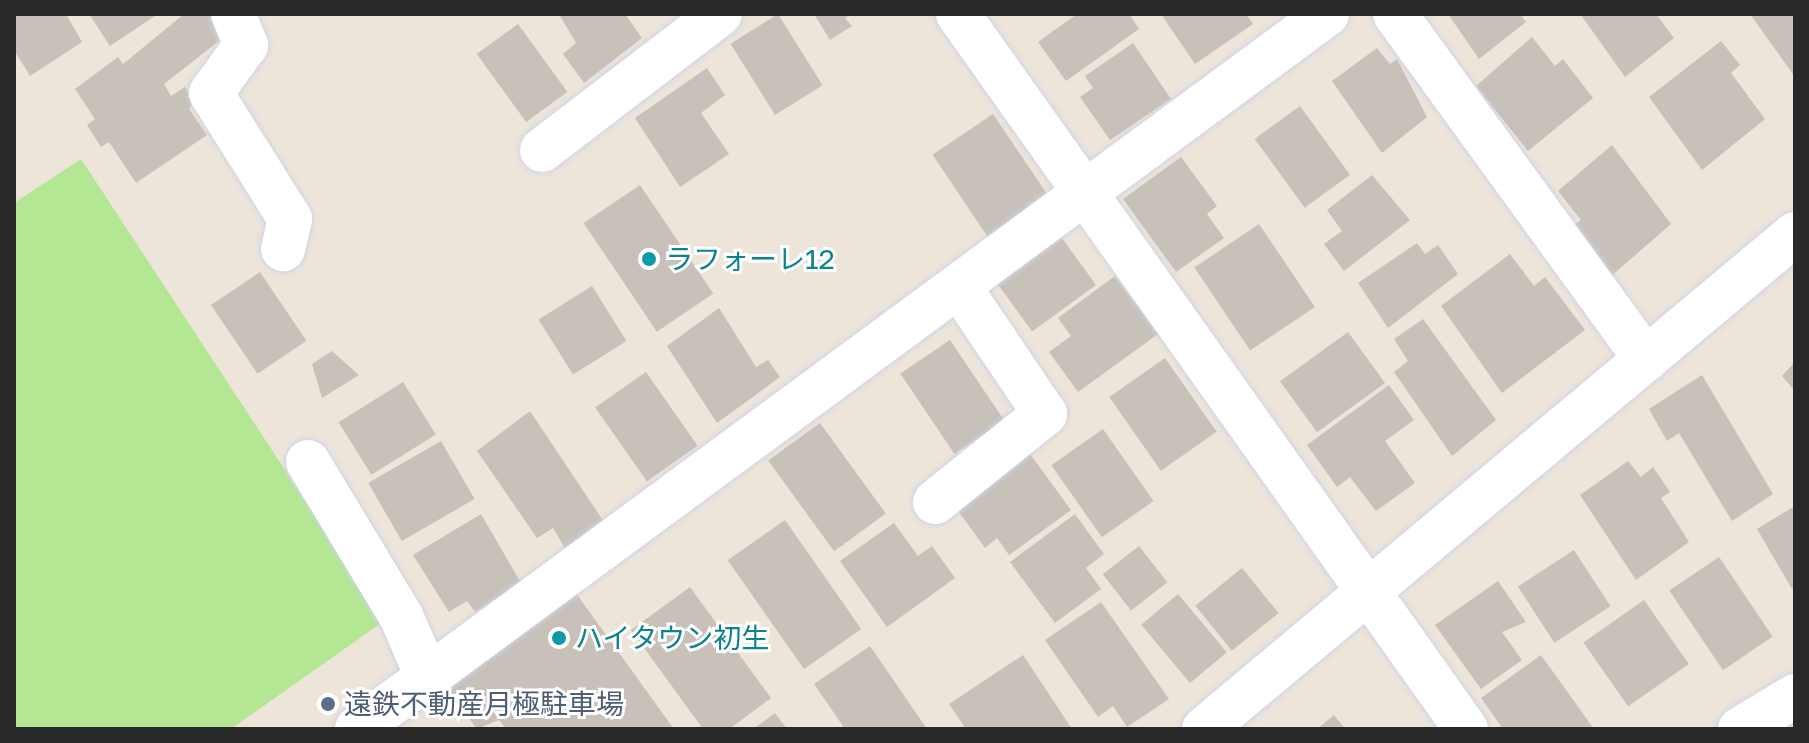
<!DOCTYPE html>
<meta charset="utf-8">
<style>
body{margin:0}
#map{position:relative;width:1809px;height:743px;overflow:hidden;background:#ede4da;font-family:"Golos Text","Noto Sans JP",sans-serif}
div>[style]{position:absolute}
.green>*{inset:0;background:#b3e793}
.building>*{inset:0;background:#c8c1ba;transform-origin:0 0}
.roads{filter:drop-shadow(0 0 2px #cfd4e4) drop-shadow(0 0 2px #cfd4e4)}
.minor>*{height:44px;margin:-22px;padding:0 22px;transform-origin:22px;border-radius:22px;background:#fff}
.dots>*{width:22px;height:22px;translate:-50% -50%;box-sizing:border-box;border:4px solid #fff;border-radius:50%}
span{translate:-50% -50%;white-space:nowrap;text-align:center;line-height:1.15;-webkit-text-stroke:6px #fff;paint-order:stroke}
.culture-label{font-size:28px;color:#0d838f}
.left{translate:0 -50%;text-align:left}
.service-label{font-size:28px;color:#4e5e75}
.frame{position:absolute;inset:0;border:16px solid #292929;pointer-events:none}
</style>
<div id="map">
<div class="green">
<div style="clip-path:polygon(81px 159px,384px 621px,231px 729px,14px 729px,14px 203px)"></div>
</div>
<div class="building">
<div style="clip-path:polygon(14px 14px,66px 14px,82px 42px,30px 76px,14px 50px)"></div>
<div style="clip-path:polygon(89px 14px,158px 14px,110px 46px)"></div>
<div style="clip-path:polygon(184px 14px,214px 14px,228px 34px,164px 84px,171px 96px,185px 87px,195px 101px,189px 109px,207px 135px,136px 183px,109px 142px,101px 147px,87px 125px,95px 119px,75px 89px,118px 57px,123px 64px)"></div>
<div style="clip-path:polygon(559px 14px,625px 14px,642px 38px,584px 83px,563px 54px,576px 43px)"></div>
<div style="left:778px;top:14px;width:84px;height:56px;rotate:58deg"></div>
<div style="clip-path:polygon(814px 14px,852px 14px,845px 18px,852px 26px,830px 40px)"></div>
<div style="clip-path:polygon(1077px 14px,1129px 14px,1139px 29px,1066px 81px,1038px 42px)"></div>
<div style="clip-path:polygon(1161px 14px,1246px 14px,1253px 24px,1195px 64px)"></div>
<div style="clip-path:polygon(1448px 14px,1520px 14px,1526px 22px,1479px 59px)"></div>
<div style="clip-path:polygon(1656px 14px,1674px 38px,1625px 77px,1581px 15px)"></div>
<div style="clip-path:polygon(1750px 14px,1795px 14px,1795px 77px)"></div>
<div style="left:518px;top:24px;width:84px;height:51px;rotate:54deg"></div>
<div style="clip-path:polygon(1532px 37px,1555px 66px,1563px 59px,1593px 98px,1528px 151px,1476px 86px)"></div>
<div style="clip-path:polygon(1721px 41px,1740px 65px,1731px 73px,1765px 119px,1702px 170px,1649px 97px)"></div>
<div style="clip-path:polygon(1133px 43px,1171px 99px,1110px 140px,1080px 97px,1093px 88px,1085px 76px)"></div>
<div style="clip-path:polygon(1377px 48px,1390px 64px,1397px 59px,1427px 117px,1382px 153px,1332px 81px)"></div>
<div style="clip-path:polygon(707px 68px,725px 95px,701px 113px,729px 154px,680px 187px,635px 118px)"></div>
<div style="left:1300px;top:106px;width:85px;height:56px;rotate:54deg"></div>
<div style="left:993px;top:114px;width:102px;height:73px;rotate:56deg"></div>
<div style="clip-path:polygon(1612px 145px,1671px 224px,1609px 278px,1570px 227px,1581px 220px,1558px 191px)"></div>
<div style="clip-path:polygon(1181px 157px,1217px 206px,1207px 214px,1224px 238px,1176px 272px,1123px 199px)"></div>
<div style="clip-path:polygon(1372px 175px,1410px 220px,1344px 271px,1324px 244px,1342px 231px,1327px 210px)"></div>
<div style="left:640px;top:185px;width:131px;height:68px;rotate:56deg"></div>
<div style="left:1259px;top:224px;width:100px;height:78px;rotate:56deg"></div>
<div style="left:1059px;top:234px;width:63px;height:79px;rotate:54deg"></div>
<div style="clip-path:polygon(1417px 243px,1425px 254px,1438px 245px,1458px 274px,1388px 328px,1358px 283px)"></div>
<div style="clip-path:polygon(1510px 254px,1534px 286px,1545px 277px,1585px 330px,1502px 393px,1441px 306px)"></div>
<div style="left:260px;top:272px;width:83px;height:59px;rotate:56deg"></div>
<div style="clip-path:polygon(1115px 276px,1158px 334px,1078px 392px,1049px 352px,1071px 336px,1058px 318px)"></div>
<div style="left:592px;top:286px;width:65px;height:63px;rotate:58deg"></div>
<div style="clip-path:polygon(719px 308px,756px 367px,768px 360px,780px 377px,717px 423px,667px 346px)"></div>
<div style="clip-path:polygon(1423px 319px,1496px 420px,1452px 456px,1394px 372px,1408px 361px,1394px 339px)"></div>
<div style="left:1348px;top:332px;width:63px;height:84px;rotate:54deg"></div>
<div style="left:950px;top:340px;width:97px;height:60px;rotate:56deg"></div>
<div style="clip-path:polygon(332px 351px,359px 375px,322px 398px,312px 364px)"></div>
<div style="left:1165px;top:358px;width:90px;height:68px;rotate:55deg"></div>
<div style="clip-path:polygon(1795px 362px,1795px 391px,1782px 376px)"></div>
<div style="left:646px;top:372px;width:90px;height:62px;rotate:55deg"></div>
<div style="clip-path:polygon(1702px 375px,1773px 494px,1732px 521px,1679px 433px,1667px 441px,1649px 409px)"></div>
<div style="left:403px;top:382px;width:62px;height:76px;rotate:58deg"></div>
<div style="clip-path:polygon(1389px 385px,1414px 420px,1385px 441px,1415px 483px,1376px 511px,1350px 477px,1337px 487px,1307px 445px)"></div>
<div style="clip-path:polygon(530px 411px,604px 522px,566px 550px,553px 528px,537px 538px,477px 451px)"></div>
<div style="left:820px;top:423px;width:112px;height:64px;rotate:54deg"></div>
<div style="left:1103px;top:429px;width:88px;height:63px;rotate:55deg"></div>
<div style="left:441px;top:441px;width:67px;height:84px;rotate:60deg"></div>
<div style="clip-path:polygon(1022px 443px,1071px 510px,1009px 555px,997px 538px,985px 548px,949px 498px)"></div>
<div style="clip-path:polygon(1628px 461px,1641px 477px,1653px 467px,1670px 492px,1661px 498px,1689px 542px,1636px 580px,1580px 495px)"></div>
<div style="clip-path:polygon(1795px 506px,1795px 588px,1792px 589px,1757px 529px)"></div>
<div style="clip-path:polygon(481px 514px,521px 583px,475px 612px,467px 601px,449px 612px,413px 555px)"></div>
<div style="clip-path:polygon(1075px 514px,1104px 554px,1086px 568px,1101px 589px,1055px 623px,1010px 562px)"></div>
<div style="left:785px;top:520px;width:133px;height:70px;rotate:55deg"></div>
<div style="clip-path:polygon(894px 523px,918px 556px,932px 546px,955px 578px,887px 627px,840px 561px)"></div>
<div style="left:1139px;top:546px;width:46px;height:46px;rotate:52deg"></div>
<div style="left:1574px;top:550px;width:67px;height:67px;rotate:57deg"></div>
<div style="left:1719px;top:557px;width:96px;height:60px;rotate:56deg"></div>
<div style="left:1242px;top:568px;width:58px;height:60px;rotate:51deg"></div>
<div style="clip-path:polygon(1498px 581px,1526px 622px,1502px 632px,1522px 660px,1481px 689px,1435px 625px)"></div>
<div style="clip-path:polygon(690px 587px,771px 698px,729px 729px,703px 729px,631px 630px)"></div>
<div style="clip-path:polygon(575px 592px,674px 729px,506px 729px,499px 720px,477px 729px,445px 685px)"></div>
<div style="left:1178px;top:594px;width:76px;height:48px;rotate:50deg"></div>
<div style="left:1644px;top:600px;width:78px;height:74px;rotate:55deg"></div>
<div style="clip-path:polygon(1101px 602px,1169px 699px,1127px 727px,1113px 706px,1098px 717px,1045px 640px)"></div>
<div style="clip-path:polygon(870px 646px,927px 729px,845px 729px,814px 684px)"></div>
<div style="clip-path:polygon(1023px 655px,1072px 729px,966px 729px,949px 704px)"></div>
<div style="clip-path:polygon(1541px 655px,1594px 729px,1503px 729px,1481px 698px)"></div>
<div style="clip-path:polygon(775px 713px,787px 729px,753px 729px)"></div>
<div style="clip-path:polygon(1334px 715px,1345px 729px,1317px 729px)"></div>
</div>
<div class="roads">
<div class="minor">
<div style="left:233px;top:14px;width:34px;rotate:67deg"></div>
<div style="left:246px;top:45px;width:59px;rotate:126.1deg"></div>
<div style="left:211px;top:93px;width:149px;rotate:57.9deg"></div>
<div style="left:290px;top:219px;width:31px;rotate:103deg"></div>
<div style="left:958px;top:14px;width:877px;rotate:54.61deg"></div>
<div style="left:1395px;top:14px;width:427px;rotate:54deg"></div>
<div style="left:542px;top:150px;width:224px;rotate:-37.4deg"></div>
<div style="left:308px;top:462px;width:180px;rotate:58.9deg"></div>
<div style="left:401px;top:616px;width:68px;rotate:66.5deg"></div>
<div style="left:935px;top:502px;width:141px;rotate:-38.7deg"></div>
<div style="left:1045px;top:414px;width:152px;rotate:-124deg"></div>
<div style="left:357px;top:729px;width:1205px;rotate:-36.39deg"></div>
<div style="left:1204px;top:729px;width:771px;rotate:-39.95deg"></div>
<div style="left:1740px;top:729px;width:64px;rotate:-31deg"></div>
</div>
</div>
<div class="dots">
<div style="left:649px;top:259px;background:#0f9aa8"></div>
<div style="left:559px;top:638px;background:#0f9aa8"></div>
<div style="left:328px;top:704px;background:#5c6f8a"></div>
</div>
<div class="culture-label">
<span class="left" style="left:665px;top:259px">ラフォーレ12</span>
<span class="left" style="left:575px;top:638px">ハイタウン初生</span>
</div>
<div class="service-label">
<span class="left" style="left:344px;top:704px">遠鉄不動産月極駐車場</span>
</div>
<div class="frame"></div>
</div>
